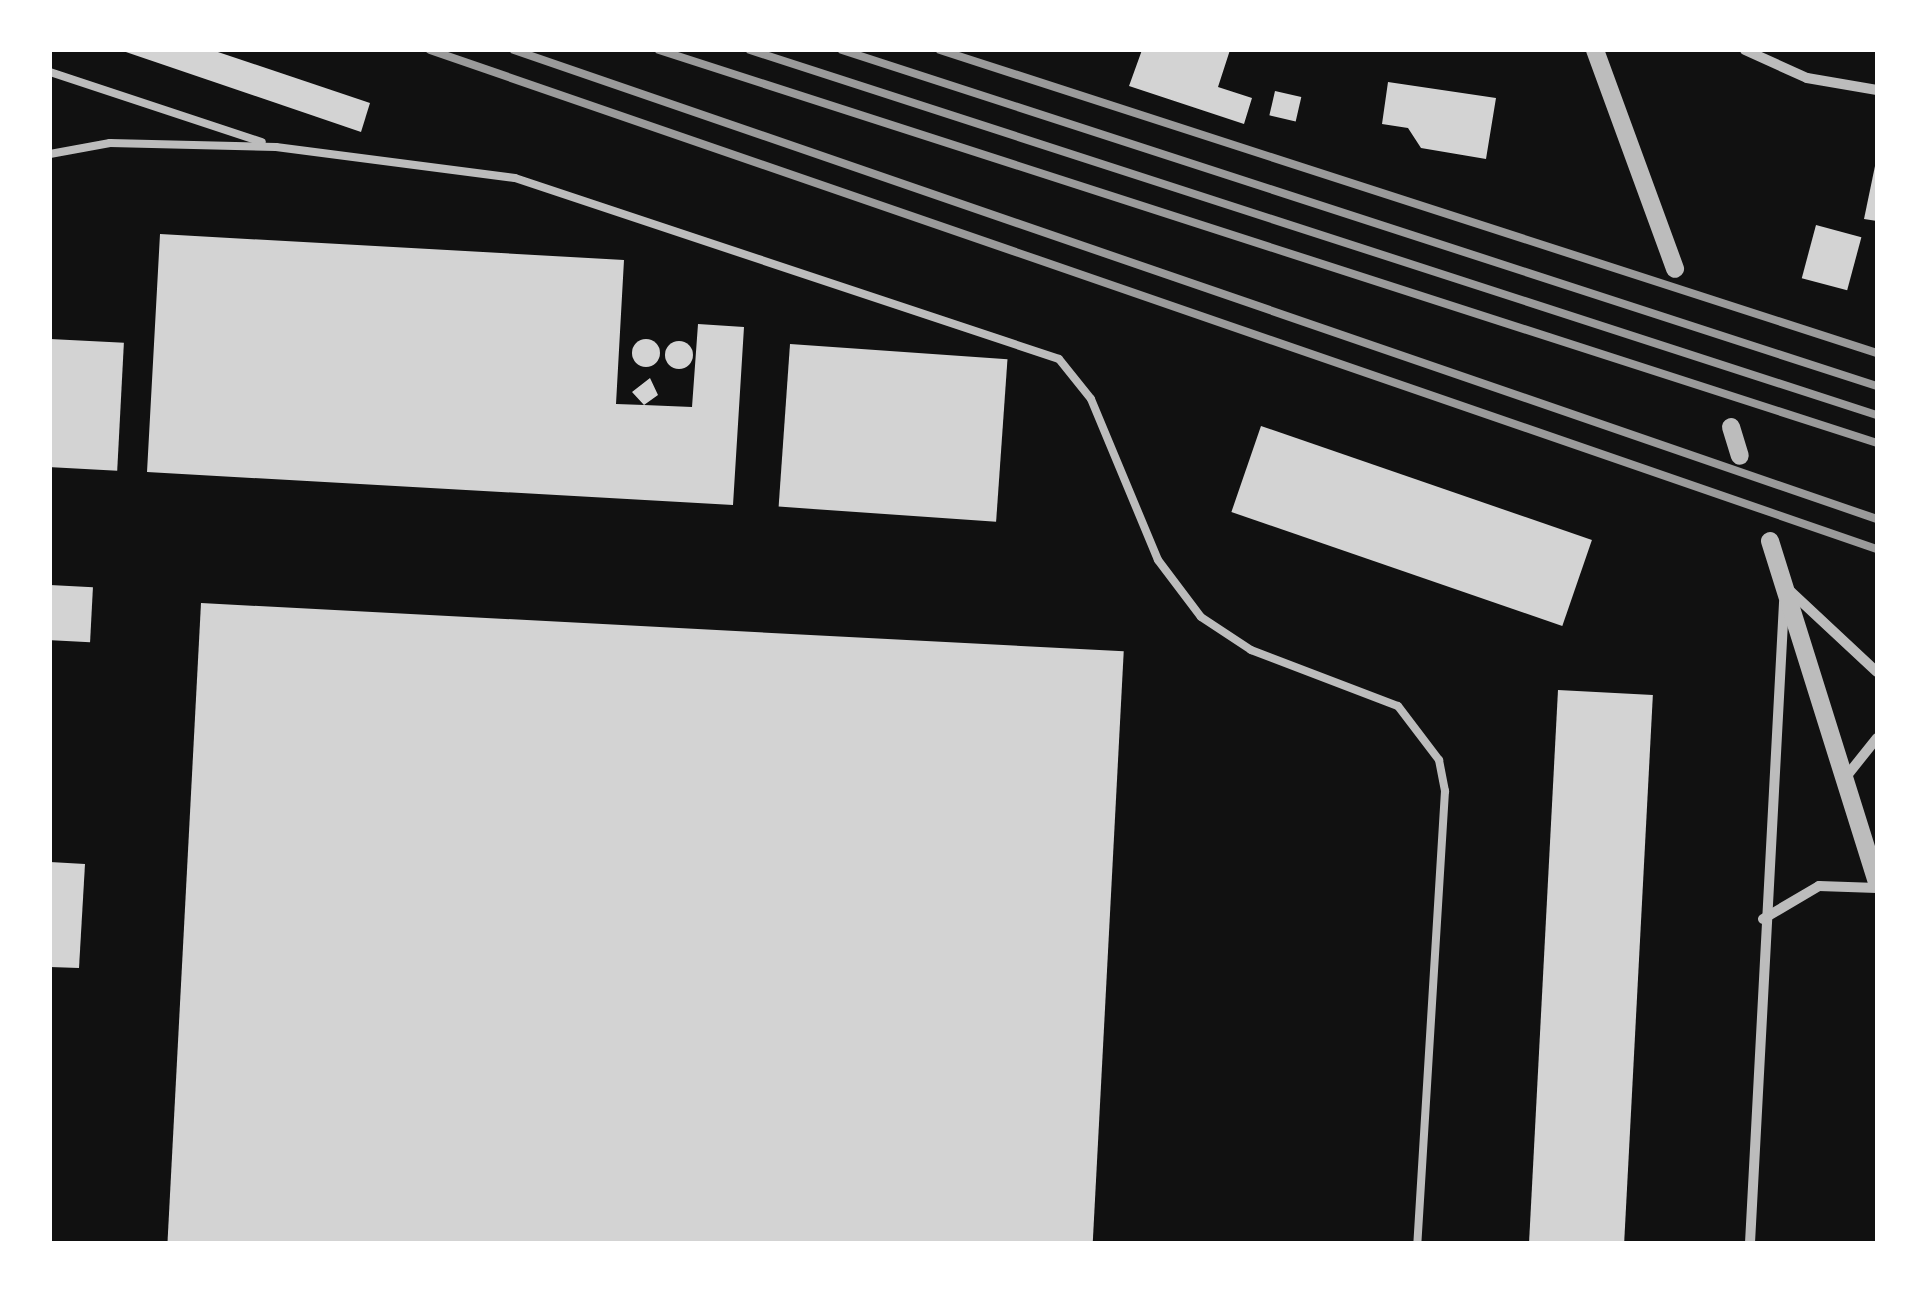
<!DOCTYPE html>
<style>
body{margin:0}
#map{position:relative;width:1927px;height:1293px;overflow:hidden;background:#111;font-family:"Noto Sans",sans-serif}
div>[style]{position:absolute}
.building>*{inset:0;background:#d3d3d3;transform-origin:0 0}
.round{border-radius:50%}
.service>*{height:8px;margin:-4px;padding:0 4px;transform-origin:4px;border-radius:4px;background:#bcbcbc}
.minor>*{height:10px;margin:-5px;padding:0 5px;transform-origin:5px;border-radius:5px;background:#bcbcbc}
.tertiary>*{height:18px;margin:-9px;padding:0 9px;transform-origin:9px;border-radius:9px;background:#bcbcbc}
.rail>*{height:8px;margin:-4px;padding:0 4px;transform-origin:4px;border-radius:4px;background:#9a9a9a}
span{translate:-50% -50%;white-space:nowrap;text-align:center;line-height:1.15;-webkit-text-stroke:8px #fff;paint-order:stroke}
.frame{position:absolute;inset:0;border:52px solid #fff;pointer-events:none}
</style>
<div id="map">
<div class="building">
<div style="clip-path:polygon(120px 50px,212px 50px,370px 103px,361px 132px)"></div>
<div style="clip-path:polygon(1142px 50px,1230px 50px,1218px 87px,1252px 98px,1244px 124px,1129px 86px)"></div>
<div style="clip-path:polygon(1388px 82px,1496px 98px,1486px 159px,1421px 148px,1408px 128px,1382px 124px)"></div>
<div style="left:1275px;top:91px;width:27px;height:25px;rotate:13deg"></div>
<div style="clip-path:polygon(1875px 166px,1877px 166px,1877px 221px,1864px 219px)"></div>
<div style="left:1816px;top:225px;width:47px;height:55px;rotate:15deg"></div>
<div style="clip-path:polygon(160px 234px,624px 260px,616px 404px,644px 405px,632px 392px,650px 378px,658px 395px,644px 405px,692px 407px,698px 324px,744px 327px,733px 505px,147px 472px)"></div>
<div class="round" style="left:632px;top:339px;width:28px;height:28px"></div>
<div style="left:50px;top:339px;width:74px;height:128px;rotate:3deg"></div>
<div class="round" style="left:665px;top:341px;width:28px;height:28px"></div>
<div style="left:790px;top:344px;width:218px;height:163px;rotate:4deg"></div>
<div style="left:1261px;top:426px;width:350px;height:91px;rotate:19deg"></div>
<div style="left:50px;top:585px;width:43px;height:55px;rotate:3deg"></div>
<div style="left:201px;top:603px;width:924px;height:641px;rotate:3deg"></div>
<div style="left:1558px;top:690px;width:95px;height:553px;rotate:3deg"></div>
<div style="clip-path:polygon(50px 862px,85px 864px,79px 968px,50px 967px)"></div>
</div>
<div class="service">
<div style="left:50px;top:72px;width:223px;rotate:18.3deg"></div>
<div style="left:50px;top:154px;width:61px;rotate:-10.4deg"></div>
<div style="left:110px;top:143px;width:166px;rotate:1.4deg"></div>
<div style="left:276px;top:147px;width:241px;rotate:7.4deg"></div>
<div style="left:515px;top:178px;width:573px;rotate:18.4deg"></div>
<div style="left:1059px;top:359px;width:51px;rotate:51.3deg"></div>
<div style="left:1091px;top:399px;width:174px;rotate:67.4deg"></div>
<div style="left:1158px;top:560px;width:71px;rotate:53deg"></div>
<div style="left:1201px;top:617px;width:60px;rotate:33.4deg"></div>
<div style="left:1251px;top:650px;width:157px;rotate:20.9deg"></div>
<div style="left:1398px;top:706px;width:68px;rotate:52.8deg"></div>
<div style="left:1439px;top:760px;width:32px;rotate:79deg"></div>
<div style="left:1445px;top:791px;width:453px;rotate:93.5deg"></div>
</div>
<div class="minor">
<div style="left:1745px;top:50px;width:68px;rotate:24.3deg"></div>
<div style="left:1807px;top:78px;width:71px;rotate:9.7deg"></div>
<div style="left:1789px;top:590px;width:120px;rotate:43deg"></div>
<div style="left:1845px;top:778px;width:51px;rotate:-51.3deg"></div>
<div style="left:1763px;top:919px;width:65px;rotate:-30.5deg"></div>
<div style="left:1819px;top:886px;width:58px;rotate:2deg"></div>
<div style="left:1750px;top:1243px;width:642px;rotate:-86.96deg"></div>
</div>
<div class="tertiary">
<div style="left:1595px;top:50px;width:233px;rotate:69.9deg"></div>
<div style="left:1731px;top:427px;width:30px;rotate:73deg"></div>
<div style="left:1770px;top:541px;width:358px;rotate:72.6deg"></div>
</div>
<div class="rail">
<div style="left:430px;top:50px;width:1531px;rotate:19.03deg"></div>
<div style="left:514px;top:50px;width:1441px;rotate:18.99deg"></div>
<div style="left:659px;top:50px;width:1280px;rotate:17.88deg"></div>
<div style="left:750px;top:50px;width:1185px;rotate:17.95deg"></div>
<div style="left:842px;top:50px;width:1088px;rotate:17.99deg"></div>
<div style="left:940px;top:50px;width:985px;rotate:17.92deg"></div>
</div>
<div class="frame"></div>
</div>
